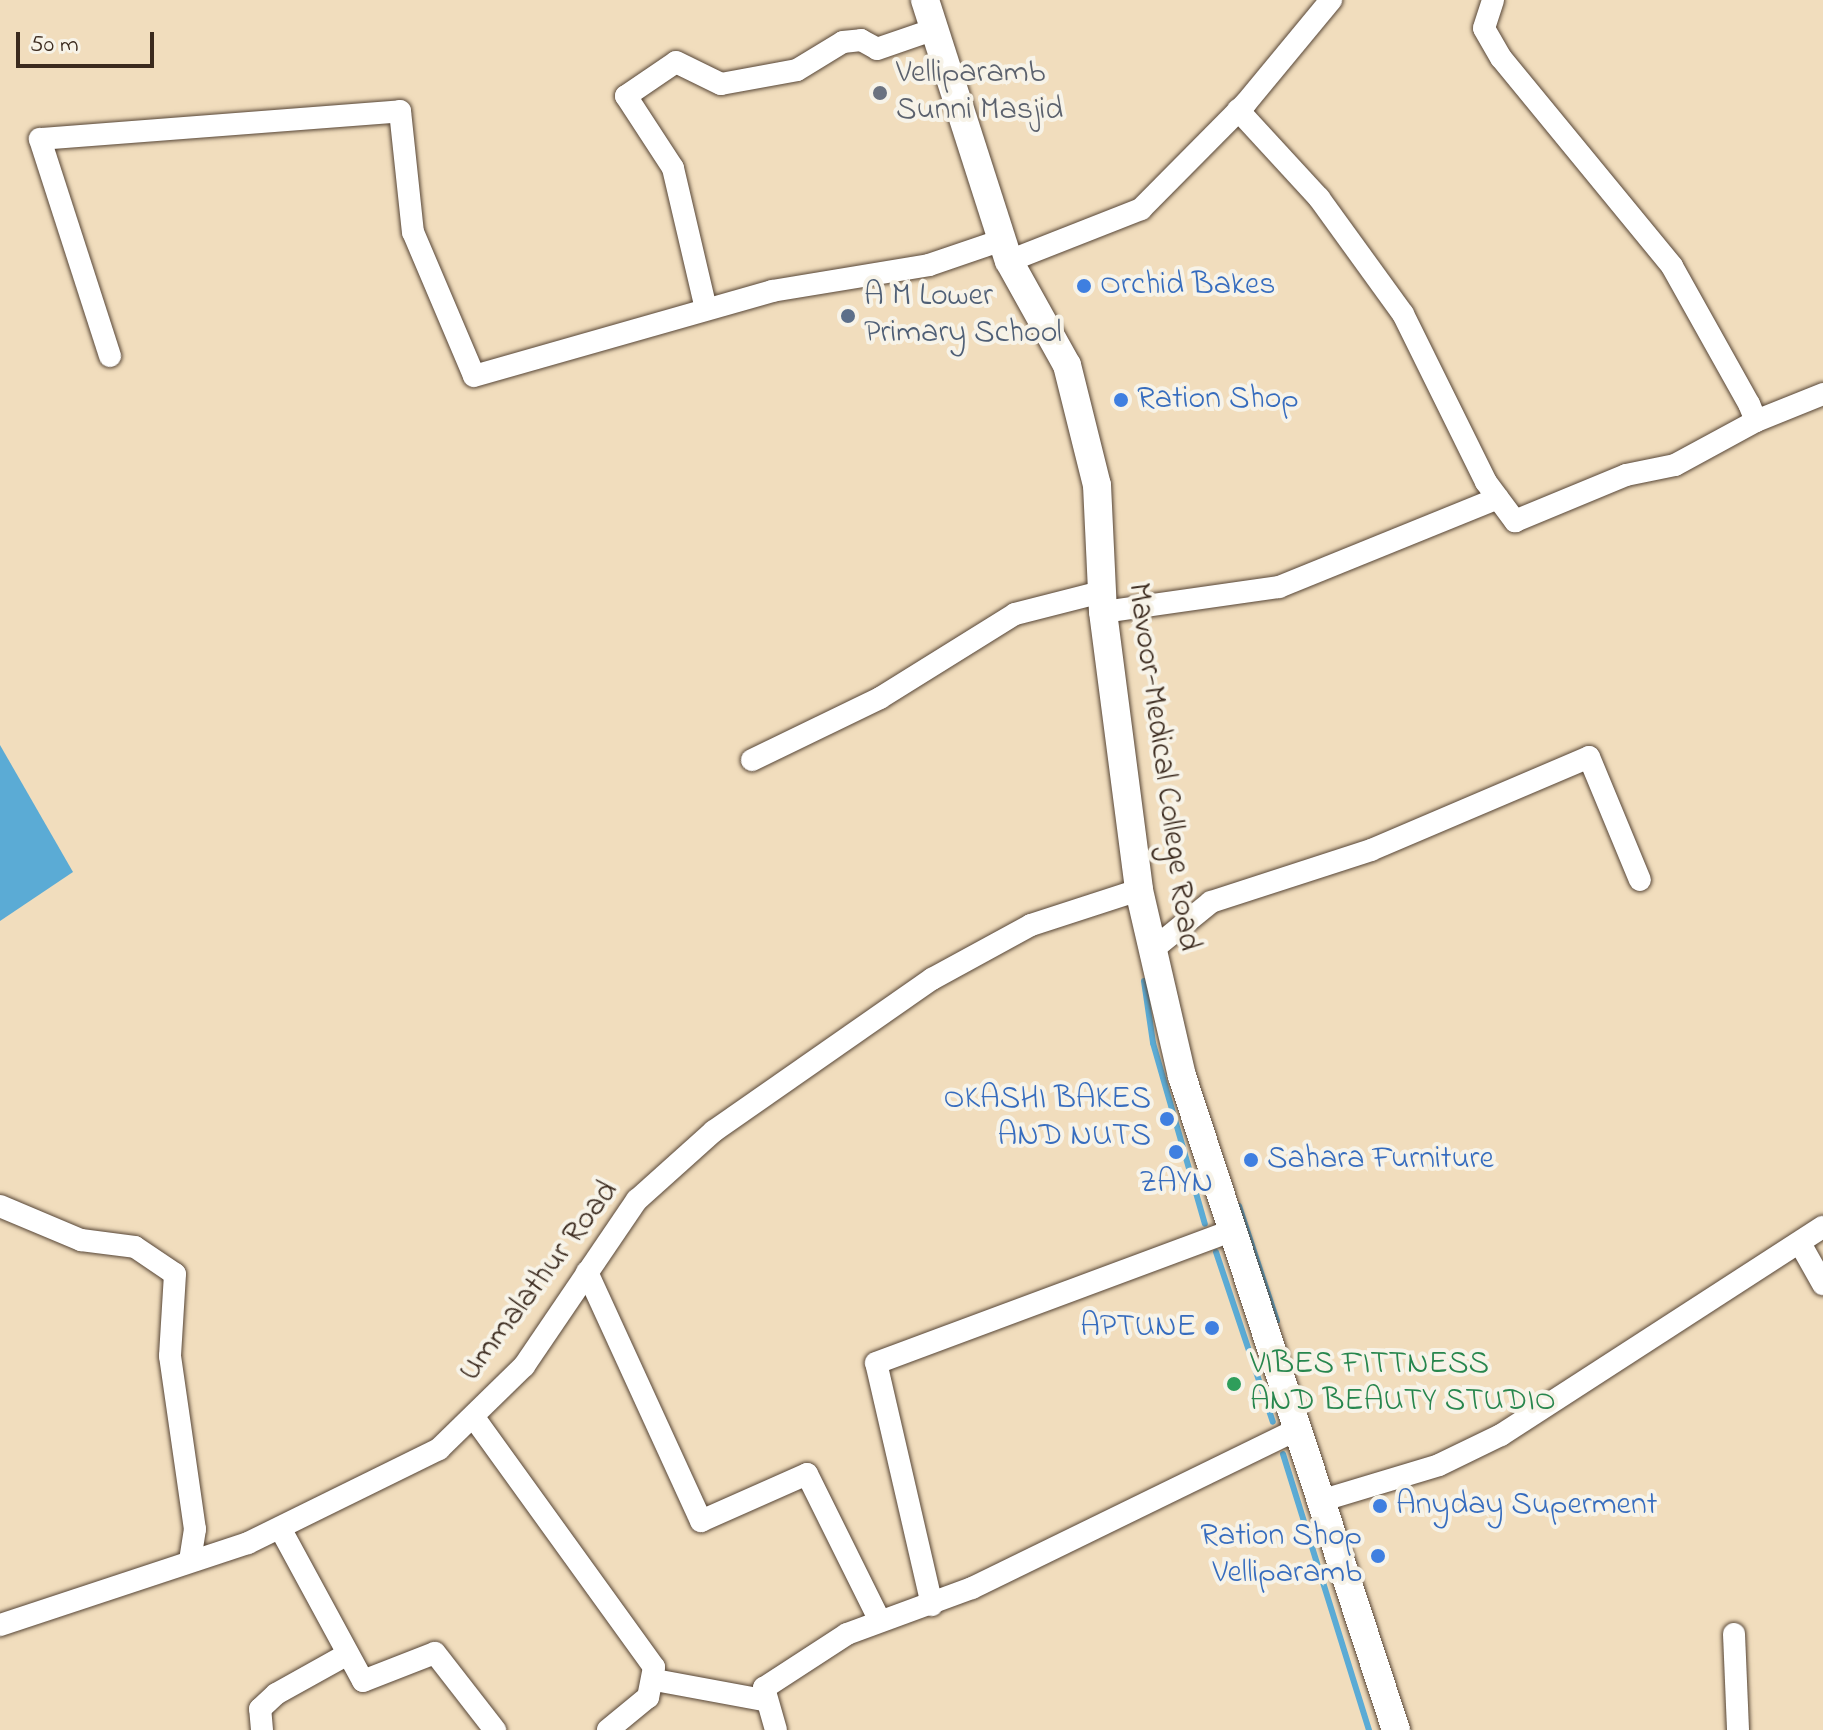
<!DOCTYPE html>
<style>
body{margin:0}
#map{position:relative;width:1823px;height:1730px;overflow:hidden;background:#f1ddbd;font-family:"Indie Flower",sans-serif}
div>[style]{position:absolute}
.water>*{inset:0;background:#5babd5}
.stream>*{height:6px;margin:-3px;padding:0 3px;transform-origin:3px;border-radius:3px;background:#5babd5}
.roads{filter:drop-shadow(0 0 2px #564536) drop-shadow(0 0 2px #564536)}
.minor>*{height:22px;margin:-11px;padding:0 11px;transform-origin:11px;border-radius:11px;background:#fff}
.major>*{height:28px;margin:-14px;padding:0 14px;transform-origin:14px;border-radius:14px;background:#fff}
.dots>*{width:22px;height:22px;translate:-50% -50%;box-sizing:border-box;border:4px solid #f7f3e8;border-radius:50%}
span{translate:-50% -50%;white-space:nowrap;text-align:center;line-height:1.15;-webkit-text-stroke:8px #f7f3e8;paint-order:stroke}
.worship-label{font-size:32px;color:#5b616d}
.left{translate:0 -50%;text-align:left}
.shop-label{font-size:32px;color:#366cbe}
.right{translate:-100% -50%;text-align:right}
.service-label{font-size:32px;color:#4e5e75}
.street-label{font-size:32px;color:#3b2a1e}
.leisure-label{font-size:32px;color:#27864d}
.scale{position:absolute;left:16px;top:32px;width:138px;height:36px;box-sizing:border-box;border:4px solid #3b2a1e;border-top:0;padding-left:10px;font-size:24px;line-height:28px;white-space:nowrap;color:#3b2a1e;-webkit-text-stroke:6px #f7f3e8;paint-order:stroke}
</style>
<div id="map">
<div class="water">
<div style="clip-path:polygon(0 745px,73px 872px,0 921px)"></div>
</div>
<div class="stream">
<div style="left:1144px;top:981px;width:63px;rotate:81.7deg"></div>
<div style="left:1153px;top:1043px;width:188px;rotate:74deg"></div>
<div style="left:1239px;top:1206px;width:121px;rotate:71.7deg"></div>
<div style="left:1216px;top:1252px;width:179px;rotate:71.5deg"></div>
<div style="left:1283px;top:1454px;width:289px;rotate:72.7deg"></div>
</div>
<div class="roads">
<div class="minor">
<div style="left:1238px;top:110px;width:120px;rotate:47.4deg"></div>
<div style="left:1319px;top:198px;width:143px;rotate:54.1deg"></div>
<div style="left:1403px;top:314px;width:187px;rotate:63.7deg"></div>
<div style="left:1486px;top:482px;width:49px;rotate:53.4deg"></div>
<div style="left:1515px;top:521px;width:120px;rotate:-22.5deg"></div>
<div style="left:1626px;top:475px;width:50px;rotate:-11.5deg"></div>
<div style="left:1675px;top:465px;width:92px;rotate:-28.5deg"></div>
<div style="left:1756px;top:421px;width:18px;rotate:-112deg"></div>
<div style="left:1749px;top:404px;width:158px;rotate:-119.2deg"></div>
<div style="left:1672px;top:266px;width:269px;rotate:-129.4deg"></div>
<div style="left:1501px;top:58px;width:34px;rotate:-120deg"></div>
<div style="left:1484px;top:28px;width:29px;rotate:-72deg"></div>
<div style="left:1009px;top:261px;width:142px;rotate:-21.5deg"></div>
<div style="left:1141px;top:209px;width:148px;rotate:-45.3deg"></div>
<div style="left:1245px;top:104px;width:135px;rotate:-50.4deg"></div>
<div style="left:706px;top:309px;width:145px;rotate:-103.2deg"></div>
<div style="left:673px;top:168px;width:86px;rotate:-123.1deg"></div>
<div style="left:626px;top:96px;width:60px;rotate:-34.2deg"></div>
<div style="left:676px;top:62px;width:50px;rotate:26.1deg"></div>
<div style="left:721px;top:84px;width:77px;rotate:-10.4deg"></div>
<div style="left:797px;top:70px;width:54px;rotate:-31.3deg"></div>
<div style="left:843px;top:42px;width:18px;rotate:-6deg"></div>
<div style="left:861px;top:40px;width:18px;rotate:29deg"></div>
<div style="left:877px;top:49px;width:61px;rotate:-19deg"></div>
<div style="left:110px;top:356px;width:228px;rotate:-107.9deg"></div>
<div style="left:40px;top:139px;width:361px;rotate:-4.4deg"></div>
<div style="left:400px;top:111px;width:122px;rotate:83.9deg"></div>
<div style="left:413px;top:232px;width:156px;rotate:67deg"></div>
<div style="left:474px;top:376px;width:310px;rotate:-15.9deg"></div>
<div style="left:772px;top:291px;width:159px;rotate:-9.4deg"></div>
<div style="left:929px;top:265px;width:77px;rotate:-18.9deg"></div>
<div style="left:1756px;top:421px;width:72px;rotate:-21.9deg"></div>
<div style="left:1103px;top:612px;width:178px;rotate:-8.1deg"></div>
<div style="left:1279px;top:587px;width:236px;rotate:-22.1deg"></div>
<div style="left:752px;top:760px;width:142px;rotate:-25.8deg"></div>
<div style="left:880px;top:698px;width:159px;rotate:-31.9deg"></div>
<div style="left:1015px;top:614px;width:89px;rotate:-14.3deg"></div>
<div style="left:1152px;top:950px;width:76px;rotate:-39.1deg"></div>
<div style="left:1211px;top:902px;width:168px;rotate:-18deg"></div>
<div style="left:1371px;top:850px;width:237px;rotate:-23.1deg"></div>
<div style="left:1589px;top:757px;width:133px;rotate:67.5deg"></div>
<div style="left:0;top:1206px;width:88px;rotate:22.8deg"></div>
<div style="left:81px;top:1240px;width:54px;rotate:7.4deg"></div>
<div style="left:135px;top:1247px;width:48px;rotate:34deg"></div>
<div style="left:175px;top:1274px;width:82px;rotate:93.5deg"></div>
<div style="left:170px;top:1356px;width:175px;rotate:81.8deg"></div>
<div style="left:195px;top:1529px;width:31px;rotate:99deg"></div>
<div style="left:1801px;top:1245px;width:45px;rotate:60.6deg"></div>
<div style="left:587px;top:1272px;width:274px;rotate:65.4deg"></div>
<div style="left:701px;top:1521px;width:116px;rotate:-23.9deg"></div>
<div style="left:807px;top:1474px;width:160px;rotate:63.6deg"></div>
<div style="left:475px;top:1419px;width:306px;rotate:54.2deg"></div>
<div style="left:654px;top:1667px;width:31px;rotate:101deg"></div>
<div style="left:648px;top:1697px;width:52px;rotate:140.5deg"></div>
<div style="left:1320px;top:1501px;width:124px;rotate:-16.8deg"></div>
<div style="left:1439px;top:1465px;width:69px;rotate:-25.8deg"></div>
<div style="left:1501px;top:1435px;width:383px;rotate:-32.9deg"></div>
<div style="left:280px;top:1528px;width:174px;rotate:61.5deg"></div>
<div style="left:363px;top:1681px;width:77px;rotate:-21.3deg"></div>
<div style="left:435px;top:1653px;width:98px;rotate:52.1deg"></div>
<div style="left:932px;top:1605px;width:248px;rotate:-103deg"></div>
<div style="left:876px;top:1363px;width:382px;rotate:-20.4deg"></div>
<div style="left:0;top:1625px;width:261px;rotate:-18.3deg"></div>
<div style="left:248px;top:1543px;width:213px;rotate:-26.2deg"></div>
<div style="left:439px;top:1449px;width:119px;rotate:-44.3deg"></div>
<div style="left:524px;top:1366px;width:201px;rotate:-55.8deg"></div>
<div style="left:637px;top:1200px;width:103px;rotate:-41.9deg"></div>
<div style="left:714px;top:1131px;width:266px;rotate:-34.9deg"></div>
<div style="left:932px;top:979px;width:113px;rotate:-28.6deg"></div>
<div style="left:1031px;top:925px;width:114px;rotate:-18deg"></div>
<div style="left:1734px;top:1634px;width:96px;rotate:87.6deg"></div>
<div style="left:655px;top:1680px;width:110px;rotate:10.5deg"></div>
<div style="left:262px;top:1730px;width:21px;rotate:-95deg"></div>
<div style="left:260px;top:1709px;width:22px;rotate:-43deg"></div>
<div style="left:276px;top:1694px;width:82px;rotate:-29.1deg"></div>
<div style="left:776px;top:1730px;width:44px;rotate:-105.9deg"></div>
<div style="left:764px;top:1688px;width:99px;rotate:-33deg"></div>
<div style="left:847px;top:1634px;width:133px;rotate:-20.2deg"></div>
<div style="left:972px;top:1588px;width:360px;rotate:-26deg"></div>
</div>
<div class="major">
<div style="left:925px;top:0;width:274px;rotate:72.2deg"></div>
<div style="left:1009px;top:261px;width:119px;rotate:60.9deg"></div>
<div style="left:1067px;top:365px;width:124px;rotate:76deg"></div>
<div style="left:1097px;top:485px;width:127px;rotate:87.3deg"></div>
<div style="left:1103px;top:612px;width:280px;rotate:82.6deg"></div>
<div style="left:1139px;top:890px;width:191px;rotate:77deg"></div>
<div style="left:1182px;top:1076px;width:688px;rotate:71.88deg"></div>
</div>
</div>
<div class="dots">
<div style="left:880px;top:93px;background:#6b7280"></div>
<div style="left:1084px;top:286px;background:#3f7fe0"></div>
<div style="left:848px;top:316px;background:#5c6f8a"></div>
<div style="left:1121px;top:400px;background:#3f7fe0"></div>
<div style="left:1167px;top:1119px;background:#3f7fe0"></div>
<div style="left:1176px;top:1152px;background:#3f7fe0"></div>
<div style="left:1251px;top:1160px;background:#3f7fe0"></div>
<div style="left:1212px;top:1328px;background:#3f7fe0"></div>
<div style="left:1234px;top:1384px;background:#2e9e5b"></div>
<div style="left:1380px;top:1506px;background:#3f7fe0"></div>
<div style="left:1378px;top:1556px;background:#3f7fe0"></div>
</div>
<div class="worship-label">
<span class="left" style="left:896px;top:93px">Velliparamb<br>Sunni Masjid</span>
</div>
<div class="shop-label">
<span class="left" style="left:1100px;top:286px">Orchid Bakes</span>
<span class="left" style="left:1137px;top:400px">Ration Shop</span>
<span class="right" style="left:1151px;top:1119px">OKASHI BAKES<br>AND NUTS</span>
<span class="left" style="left:1267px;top:1160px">Sahara Furniture</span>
<span style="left:1176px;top:1184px">ZAYN</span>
<span class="right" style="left:1196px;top:1328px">APTUNE</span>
<span class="left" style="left:1396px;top:1506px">Anyday Superment</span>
<span class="right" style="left:1362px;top:1556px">Ration Shop<br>Velliparamb</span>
</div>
<div class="service-label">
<span class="left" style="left:864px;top:316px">A M Lower<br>Primary School</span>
</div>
<div class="street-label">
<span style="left:1162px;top:767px;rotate:82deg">Mavoor-Medical College Road</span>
<span style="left:540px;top:1282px;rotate:-53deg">Ummalathur Road</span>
</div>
<div class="leisure-label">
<span class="left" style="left:1250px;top:1384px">VIBES FITTNESS<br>AND BEAUTY STUDIO</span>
</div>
<div class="scale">50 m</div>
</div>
